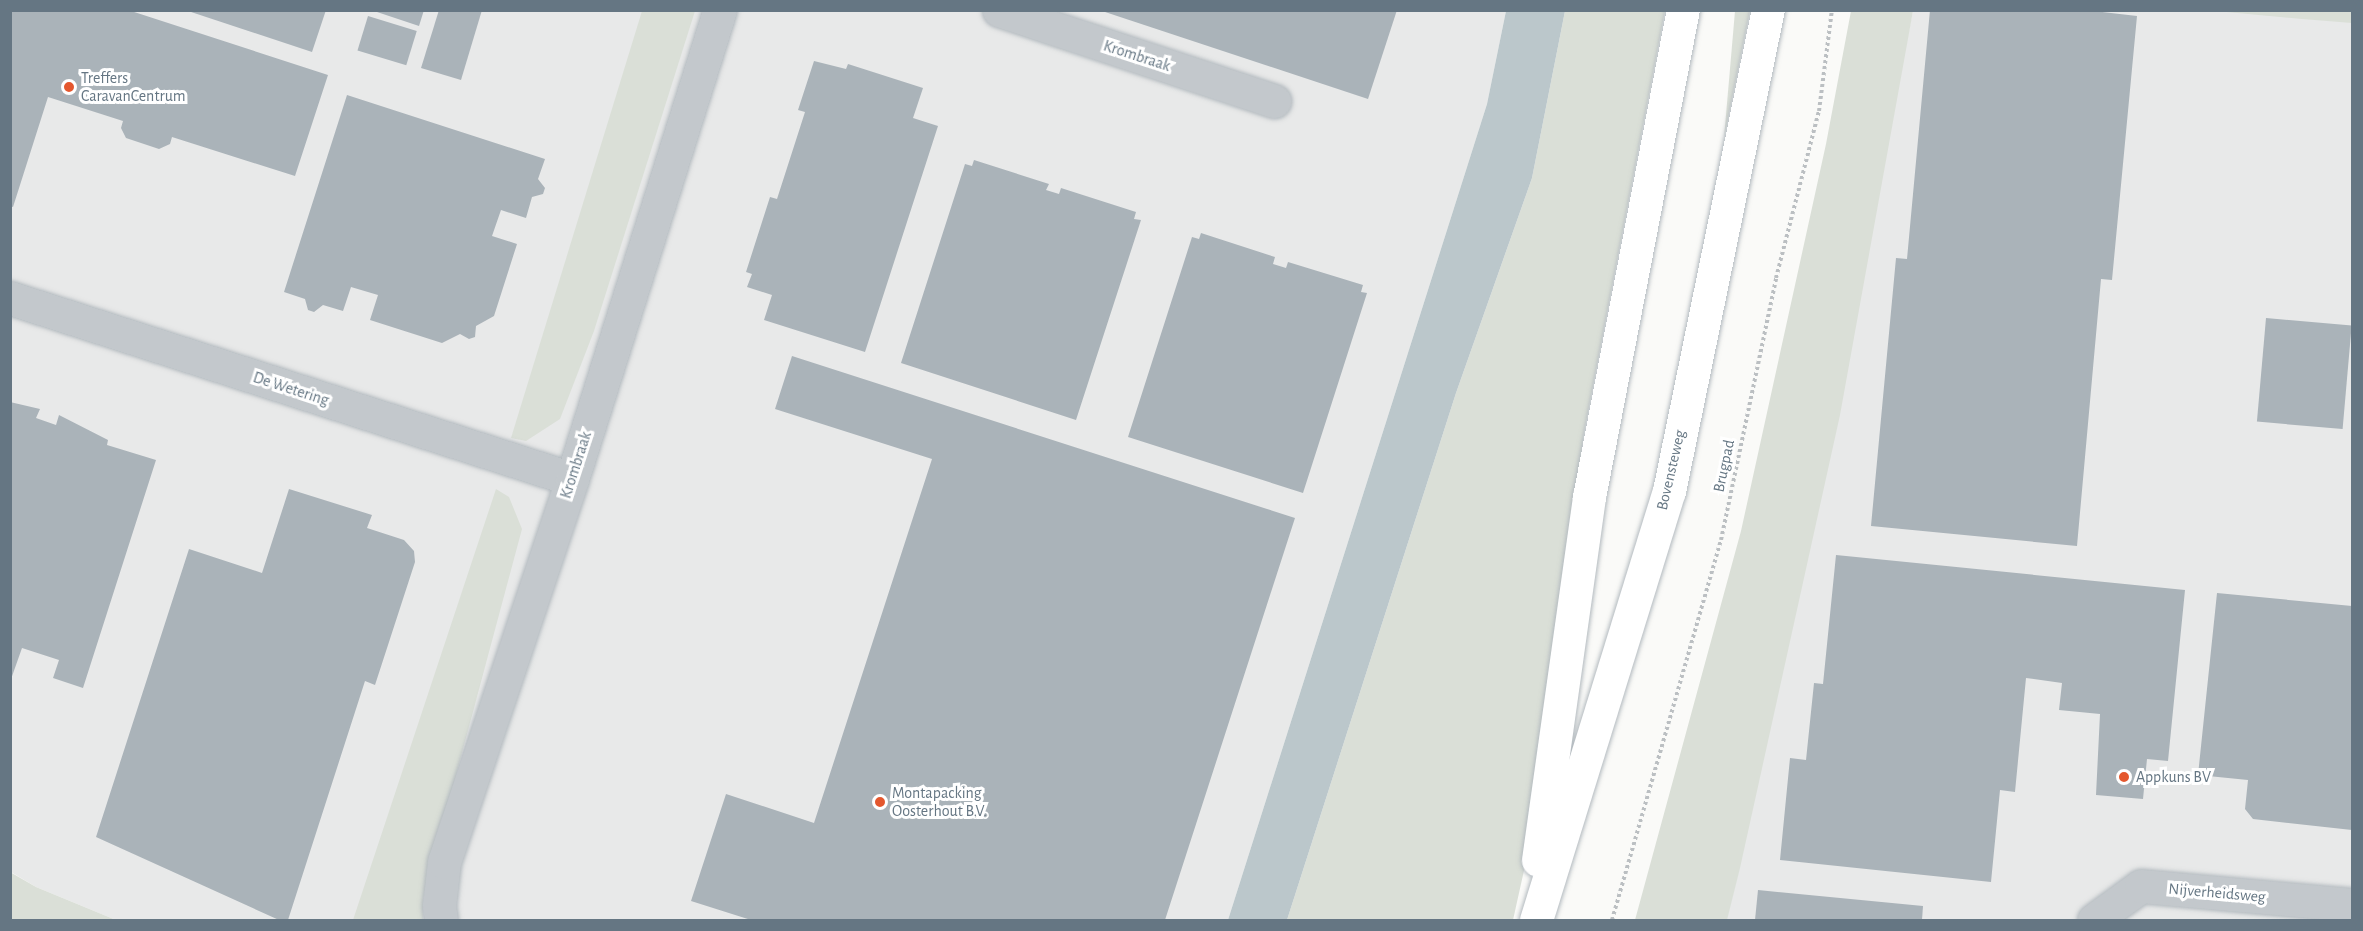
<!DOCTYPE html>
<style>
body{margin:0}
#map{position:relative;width:2363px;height:931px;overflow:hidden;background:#fafaf8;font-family:"Alegreya Sans",sans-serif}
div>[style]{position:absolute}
.built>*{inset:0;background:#e8e9e9}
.green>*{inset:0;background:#dadfd7}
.water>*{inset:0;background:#bbc7cb}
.building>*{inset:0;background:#aab3b9;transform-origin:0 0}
.path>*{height:4px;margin-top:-2px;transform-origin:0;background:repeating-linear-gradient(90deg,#bbbfc2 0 3px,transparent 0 6px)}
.roads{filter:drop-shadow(0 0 2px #b3babf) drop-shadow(0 0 2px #b3babf)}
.minor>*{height:33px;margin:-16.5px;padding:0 16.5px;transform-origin:16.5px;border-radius:16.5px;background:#c3c8cc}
.secondary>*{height:33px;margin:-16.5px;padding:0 16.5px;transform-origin:16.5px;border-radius:16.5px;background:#fff}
.dots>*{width:16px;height:16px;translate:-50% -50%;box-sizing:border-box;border:3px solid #fff;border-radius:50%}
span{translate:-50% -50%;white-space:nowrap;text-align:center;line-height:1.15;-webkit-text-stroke:6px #fff;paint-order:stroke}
.street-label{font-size:16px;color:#657683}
.poi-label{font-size:16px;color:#657683}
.left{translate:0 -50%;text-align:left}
.frame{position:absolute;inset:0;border:12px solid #657683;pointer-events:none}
</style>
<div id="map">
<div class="built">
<div style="clip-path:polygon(11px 11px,1506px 11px,1487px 104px,1228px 920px,116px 920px,36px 887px,11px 872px)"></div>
<div style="clip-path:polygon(1913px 11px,2352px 11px,2352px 920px,1726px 920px)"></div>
</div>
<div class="green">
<div style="clip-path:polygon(642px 11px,695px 11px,594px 331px,560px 419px,526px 441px,511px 438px)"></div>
<div style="clip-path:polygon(1565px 11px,1665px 11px,1584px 433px,1549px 673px,1527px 857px,1513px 920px,1287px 920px,1456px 393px,1532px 178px)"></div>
<div style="clip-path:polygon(1735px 11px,1750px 11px,1724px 138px)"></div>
<div style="clip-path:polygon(1851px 11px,1913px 11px,1840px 415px,1740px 868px,1727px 920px,1635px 920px,1741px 531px,1826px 144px)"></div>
<div style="clip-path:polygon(2216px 11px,2352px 11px,2352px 23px,2302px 19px)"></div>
<div style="clip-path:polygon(496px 489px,509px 497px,522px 529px,423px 898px,423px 920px,353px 920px)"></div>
<div style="clip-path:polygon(10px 872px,36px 887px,116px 920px,11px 920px)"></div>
</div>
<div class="water">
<div style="clip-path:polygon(1506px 11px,1565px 11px,1532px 178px,1456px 393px,1287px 920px,1228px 920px,1487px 104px)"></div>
</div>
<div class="building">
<div style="clip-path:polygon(10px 10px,128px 10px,328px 75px,295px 176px,172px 137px,170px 144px,159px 149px,126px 138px,121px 128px,123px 121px,48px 97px,13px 207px,10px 206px)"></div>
<div style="clip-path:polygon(185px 10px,326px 10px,312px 52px)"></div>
<div style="clip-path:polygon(371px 10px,424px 10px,419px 26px)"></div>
<div style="clip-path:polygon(439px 10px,482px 10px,461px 80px,421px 68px)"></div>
<div style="clip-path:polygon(1099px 10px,1397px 10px,1368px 99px)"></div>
<div style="clip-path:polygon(1930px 10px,2085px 10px,2137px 16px,2112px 280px,2101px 279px,2077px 546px,1871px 526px,1896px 258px,1907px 259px)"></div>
<div style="left:368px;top:16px;width:51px;height:36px;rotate:17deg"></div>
<div style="clip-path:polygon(814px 61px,846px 69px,848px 64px,923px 88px,913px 118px,938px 126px,865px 352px,764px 320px,772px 295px,747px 287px,752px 274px,746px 272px,770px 197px,777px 199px,805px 112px,798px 110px)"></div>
<div style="clip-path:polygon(347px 95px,545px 159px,538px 179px,545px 188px,543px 194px,532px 197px,526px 218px,501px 210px,492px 236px,517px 244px,494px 316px,476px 326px,475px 337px,469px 339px,460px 334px,442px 343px,370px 320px,378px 295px,351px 287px,343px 311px,323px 305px,314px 312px,308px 310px,305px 299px,284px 292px)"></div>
<div style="clip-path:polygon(974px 160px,1049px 184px,1046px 190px,1059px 194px,1061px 188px,1136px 212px,1134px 219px,1141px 220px,1076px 420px,901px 363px,965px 164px,972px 166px)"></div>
<div style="clip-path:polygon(1201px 233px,1275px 257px,1273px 264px,1286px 268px,1288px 262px,1363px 285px,1361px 292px,1367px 293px,1303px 493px,1128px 437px,1192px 237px,1199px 239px)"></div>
<div style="left:2266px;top:318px;width:86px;height:104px;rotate:5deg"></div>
<div style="clip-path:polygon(792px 356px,1295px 518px,1165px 920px,751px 920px,691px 901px,726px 794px,814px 823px,932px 459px,775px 409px)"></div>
<div style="clip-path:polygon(10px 402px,40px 409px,36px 418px,56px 425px,59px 415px,108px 440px,107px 445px,156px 460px,83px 688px,53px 678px,59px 660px,22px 648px,10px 682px)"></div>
<div style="clip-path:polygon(289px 489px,372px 515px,367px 528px,404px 540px,414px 551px,415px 562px,375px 685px,365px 681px,288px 920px,279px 920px,96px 837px,189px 549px,262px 573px)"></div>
<div style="clip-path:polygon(1836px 555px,2185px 590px,2168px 761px,2147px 759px,2143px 799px,2096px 795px,2100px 714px,2059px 710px,2062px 683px,2026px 678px,2015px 792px,2000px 790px,1991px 882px,1780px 860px,1790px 758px,1806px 760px,1814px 683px,1823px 684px)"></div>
<div style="clip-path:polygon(2217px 593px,2352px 606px,2352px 830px,2253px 819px,2245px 809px,2248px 780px,2198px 775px)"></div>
<div style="clip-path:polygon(1758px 890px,1923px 906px,1922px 920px,1755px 920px)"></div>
</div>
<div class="path">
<div style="left:1612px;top:920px;width:395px;rotate:-74deg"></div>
<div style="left:1721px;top:540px;width:268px;rotate:-78.1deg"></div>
<div style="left:1776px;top:278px;width:172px;rotate:-75.6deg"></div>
<div style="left:1819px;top:111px;width:102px;rotate:-82.7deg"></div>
</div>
<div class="roads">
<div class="minor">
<div style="left:999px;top:10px;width:290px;rotate:18.3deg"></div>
<div style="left:10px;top:298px;width:590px;rotate:17.85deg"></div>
<div style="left:441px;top:920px;width:14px;rotate:-98deg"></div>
<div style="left:439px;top:906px;width:44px;rotate:-83.5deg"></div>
<div style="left:444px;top:862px;width:404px;rotate:-71.5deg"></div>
<div style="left:572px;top:479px;width:492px;rotate:-72.5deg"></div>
<div style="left:2094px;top:920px;width:58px;rotate:-35.9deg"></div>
<div style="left:2141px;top:886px;width:212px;rotate:5.1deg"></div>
</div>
<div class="secondary">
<div style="left:1538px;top:860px;width:367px;rotate:-82deg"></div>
<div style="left:1589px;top:497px;width:496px;rotate:-79.1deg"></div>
<div style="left:1536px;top:920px;width:449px;rotate:-72.8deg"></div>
<div style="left:1669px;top:491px;width:491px;rotate:-78.4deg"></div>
</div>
</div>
<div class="dots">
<div style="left:69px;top:87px;background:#e4572e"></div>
<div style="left:2124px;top:777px;background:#e4572e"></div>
<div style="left:880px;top:802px;background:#e4572e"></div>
</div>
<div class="street-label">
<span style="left:1137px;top:56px;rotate:18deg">Krombraak</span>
<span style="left:291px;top:389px;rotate:18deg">De Wetering</span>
<span style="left:576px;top:465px;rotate:-72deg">Krombraak</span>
<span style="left:1724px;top:466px;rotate:-78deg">Brugpad</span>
<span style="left:1671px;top:470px;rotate:-77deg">Bovensteweg</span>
<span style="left:2217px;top:893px;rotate:5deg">Nijverheidsweg</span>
</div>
<div class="poi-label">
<span class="left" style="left:81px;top:87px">Treffers<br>CaravanCentrum</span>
<span class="left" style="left:2136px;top:777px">Appkuns BV</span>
<span class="left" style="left:892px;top:802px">Montapacking<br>Oosterhout B.V.</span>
</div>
<div class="frame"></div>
</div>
